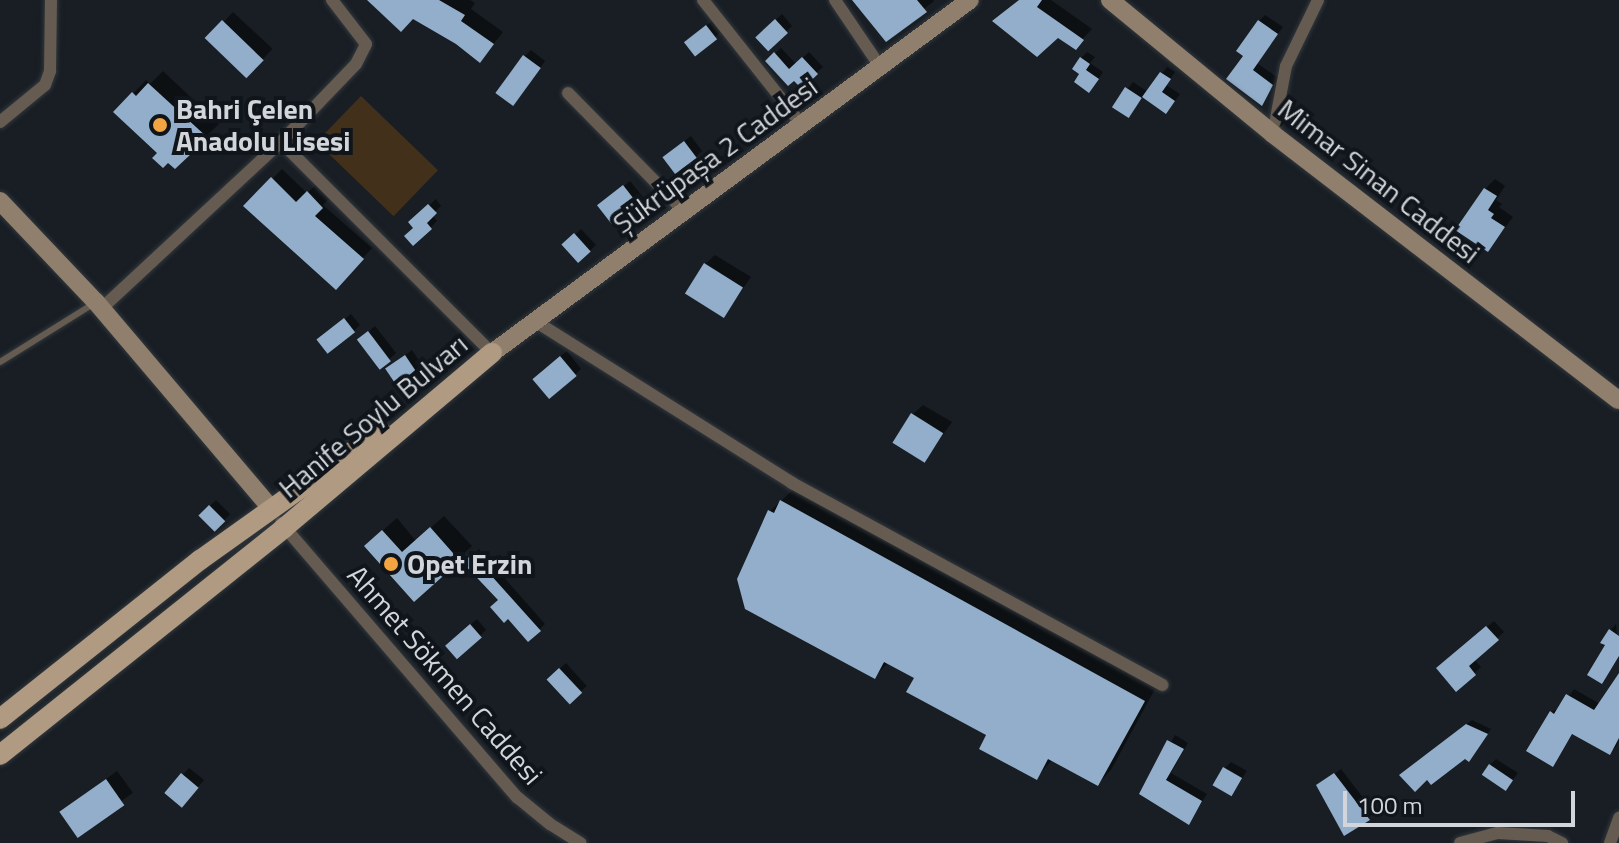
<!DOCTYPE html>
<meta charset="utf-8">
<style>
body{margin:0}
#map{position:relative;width:1619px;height:843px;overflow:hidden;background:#181e24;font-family:"Titillium Web",sans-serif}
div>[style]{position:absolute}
.green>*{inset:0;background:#42301a;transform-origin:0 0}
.shadow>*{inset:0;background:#0007;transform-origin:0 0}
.building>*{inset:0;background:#93aeca;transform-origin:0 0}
.roads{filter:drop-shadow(0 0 2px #32383d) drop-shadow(0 0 2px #32383d)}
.lane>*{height:6px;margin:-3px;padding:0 3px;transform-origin:3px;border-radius:3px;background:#665b50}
.street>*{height:12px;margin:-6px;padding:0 6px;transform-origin:6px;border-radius:6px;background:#665b50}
.secondary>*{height:18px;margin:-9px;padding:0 9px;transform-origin:9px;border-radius:9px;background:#907f6c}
.primary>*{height:20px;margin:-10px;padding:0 10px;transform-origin:10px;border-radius:10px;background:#b09a82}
.dots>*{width:22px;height:22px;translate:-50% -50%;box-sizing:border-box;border:4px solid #0f151b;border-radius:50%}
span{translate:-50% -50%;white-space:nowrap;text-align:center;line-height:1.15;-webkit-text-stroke:8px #0f151b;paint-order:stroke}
.poi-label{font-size:28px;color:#d2d6da;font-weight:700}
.left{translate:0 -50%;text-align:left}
.street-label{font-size:28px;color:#d2d6da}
.scale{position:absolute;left:1343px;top:791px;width:232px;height:36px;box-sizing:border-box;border:4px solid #d2d6da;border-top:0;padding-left:10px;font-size:24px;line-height:28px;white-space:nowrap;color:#d2d6da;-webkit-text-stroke:6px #0f151b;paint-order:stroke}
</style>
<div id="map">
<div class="green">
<div style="left:361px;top:96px;width:107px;height:64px;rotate:44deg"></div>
</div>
<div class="shadow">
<div style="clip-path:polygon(370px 0,470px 0,475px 3px,471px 9px,503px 32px,480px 61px,457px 42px,413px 17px)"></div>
<div style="clip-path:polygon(859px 0,933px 0,934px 1px,886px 39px)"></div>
<div style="clip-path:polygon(1019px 0,1051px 0,1092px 29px,1075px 47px,1058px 35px,995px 21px)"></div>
<div style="left:233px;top:12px;width:54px;height:36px;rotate:43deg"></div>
<div style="clip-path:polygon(782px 14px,792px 26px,768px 48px,764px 31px)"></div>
<div style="clip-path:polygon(1265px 15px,1283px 27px,1257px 63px,1278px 78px,1262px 103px,1246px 55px,1259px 21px)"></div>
<div style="clip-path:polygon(713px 20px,722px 31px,696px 54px,693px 37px)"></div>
<div style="clip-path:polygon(781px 48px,796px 64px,809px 52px,823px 67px,802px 86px,767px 61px)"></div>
<div style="clip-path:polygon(531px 50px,545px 61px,519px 97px,525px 56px)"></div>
<div style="clip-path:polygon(1087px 52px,1095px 57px,1090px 63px,1103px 72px,1095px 84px,1082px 74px,1081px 58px)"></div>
<div style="clip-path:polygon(1167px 67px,1175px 72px,1166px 85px,1180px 94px,1172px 105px,1144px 96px,1134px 109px,1114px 105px,1133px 82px,1148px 92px)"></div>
<div style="clip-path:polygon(163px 71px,219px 124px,175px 166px,116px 112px,146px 80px,150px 84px)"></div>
<div style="clip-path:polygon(691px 136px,702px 151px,696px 157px,671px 151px)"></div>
<div style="clip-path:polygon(282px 169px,307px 193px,318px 183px,331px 197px,323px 205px,372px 248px,336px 287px,246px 206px)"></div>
<div style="clip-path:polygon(1495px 179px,1505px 186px,1496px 200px,1502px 204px,1499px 207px,1513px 217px,1488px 250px,1485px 189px)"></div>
<div style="clip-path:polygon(630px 181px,643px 197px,637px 203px,607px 200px)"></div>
<div style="clip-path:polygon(436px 199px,441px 206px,432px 215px,437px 221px,414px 244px,415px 228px,410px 223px)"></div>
<div style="left:581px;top:229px;width:22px;height:23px;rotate:47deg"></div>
<div style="clip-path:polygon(715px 255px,751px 277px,724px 316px,705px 264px)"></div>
<div style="clip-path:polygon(351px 314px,360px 325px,354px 331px,326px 334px)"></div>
<div style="clip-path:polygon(375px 326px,396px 353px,380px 367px,366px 334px)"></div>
<div style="clip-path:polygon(412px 350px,422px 365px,398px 384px,394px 363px)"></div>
<div style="clip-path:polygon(567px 351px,581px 369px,575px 375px,540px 372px)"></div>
<div style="clip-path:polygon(923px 405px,952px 422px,925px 460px,913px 414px)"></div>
<div style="clip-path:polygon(795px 488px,1156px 687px,1111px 770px,1098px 784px,1053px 759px,1036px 778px,916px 677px,889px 662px,875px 676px,770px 511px)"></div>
<div style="left:216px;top:500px;width:20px;height:21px;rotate:45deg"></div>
<div style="clip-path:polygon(444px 516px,472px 546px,414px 599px,380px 533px,397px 518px,416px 541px)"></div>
<div style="clip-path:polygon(479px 549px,545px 624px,528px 640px,501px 600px,465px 563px)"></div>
<div style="clip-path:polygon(477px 619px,486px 630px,480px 636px,454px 639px)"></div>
<div style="clip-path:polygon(1494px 621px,1504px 632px,1474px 659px,1481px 667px,1457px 689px,1445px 662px)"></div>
<div style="clip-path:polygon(1616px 624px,1619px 657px,1602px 682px,1610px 631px)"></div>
<div style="left:566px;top:663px;width:31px;height:23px;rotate:48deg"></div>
<div style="clip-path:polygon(1619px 679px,1619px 740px,1616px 747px,1609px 753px,1573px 733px,1552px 765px,1551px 712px,1560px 708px,1574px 689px,1600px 704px)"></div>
<div style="clip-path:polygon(1472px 720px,1491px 729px,1473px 755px,1427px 777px,1407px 770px)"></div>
<div style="clip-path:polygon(1175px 735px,1188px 743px,1171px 773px,1207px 794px,1188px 823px,1142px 793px)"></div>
<div style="clip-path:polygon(1496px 759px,1518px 773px,1506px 788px,1490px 765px)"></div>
<div style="clip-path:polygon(1231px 762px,1247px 771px,1232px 793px,1225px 768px)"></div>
<div style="clip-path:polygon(189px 768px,204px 780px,188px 799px,167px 792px)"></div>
<div style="clip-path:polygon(1341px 769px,1374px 812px,1368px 818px,1318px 786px)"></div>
<div style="left:117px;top:771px;width:27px;height:68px;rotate:54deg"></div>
</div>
<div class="building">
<div style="clip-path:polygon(367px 0,439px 0,465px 15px,461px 21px,494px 44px,480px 63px,456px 44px,413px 19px,401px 32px)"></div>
<div style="clip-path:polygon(852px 0,917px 0,927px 12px,886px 42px)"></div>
<div style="clip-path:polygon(1019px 0,1042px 0,1037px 7px,1084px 40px,1076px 50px,1058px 38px,1037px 57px,992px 21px)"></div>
<div style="left:775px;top:19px;width:19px;height:27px;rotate:47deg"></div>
<div style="left:222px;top:20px;width:58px;height:25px;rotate:44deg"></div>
<div style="clip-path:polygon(1258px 20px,1278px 34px,1253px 70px,1273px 85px,1262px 106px,1226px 79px,1243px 56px,1236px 51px)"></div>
<div style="left:706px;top:25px;width:18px;height:28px;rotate:52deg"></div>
<div style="clip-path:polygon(774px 52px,789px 69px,802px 57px,818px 74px,802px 89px,794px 81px,788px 86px,765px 61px)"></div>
<div style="left:523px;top:55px;width:22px;height:47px;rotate:36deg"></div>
<div style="clip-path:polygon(1080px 57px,1090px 64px,1086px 70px,1099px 79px,1089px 93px,1074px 82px,1079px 74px,1072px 69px)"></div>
<div style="clip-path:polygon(1160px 72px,1171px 79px,1162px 92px,1175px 101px,1166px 114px,1142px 97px)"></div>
<div style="clip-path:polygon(148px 83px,208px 138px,175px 169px,168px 163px,163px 168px,152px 158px,157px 153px,113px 112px,132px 92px,136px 96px)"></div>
<div style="left:1125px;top:87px;width:20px;height:24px;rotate:33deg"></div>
<div style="left:684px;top:141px;width:21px;height:27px;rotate:53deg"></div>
<div style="clip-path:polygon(271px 177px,296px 202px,307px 191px,323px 208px,315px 216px,364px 259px,336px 290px,243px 206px)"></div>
<div style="left:623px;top:185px;width:24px;height:33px;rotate:52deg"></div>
<div style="clip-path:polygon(1484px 188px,1497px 196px,1488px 210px,1494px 214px,1491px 218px,1505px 227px,1488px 252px,1455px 230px)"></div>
<div style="clip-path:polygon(428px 204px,437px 213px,427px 223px,432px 229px,413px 246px,404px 236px,413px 228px,408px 222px)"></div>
<div style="left:574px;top:233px;width:25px;height:17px;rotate:48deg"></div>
<div style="left:704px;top:263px;width:46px;height:36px;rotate:32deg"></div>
<div style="left:344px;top:318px;width:18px;height:35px;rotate:52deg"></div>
<div style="left:368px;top:331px;width:38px;height:14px;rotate:53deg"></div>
<div style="left:405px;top:355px;width:22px;height:24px;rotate:56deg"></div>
<div style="left:560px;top:356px;width:26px;height:36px;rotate:50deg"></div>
<div style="left:911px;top:413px;width:38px;height:35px;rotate:32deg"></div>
<div style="clip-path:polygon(780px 500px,1145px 701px,1098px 786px,1048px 759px,1037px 780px,979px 749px,986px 735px,906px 692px,914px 678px,884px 662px,875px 679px,745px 609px,737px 579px,768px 510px,774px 513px)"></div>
<div style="left:209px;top:505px;width:23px;height:15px;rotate:45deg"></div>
<div style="clip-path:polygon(430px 527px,460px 561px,414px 602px,364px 546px,382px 530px,402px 552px)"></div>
<div style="clip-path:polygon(472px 554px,541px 631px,528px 642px,508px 619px,504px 623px,490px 607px,498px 600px,463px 563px)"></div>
<div style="left:470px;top:624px;width:18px;height:33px;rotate:49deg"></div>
<div style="clip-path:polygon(1486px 626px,1499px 640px,1469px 666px,1476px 675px,1456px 692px,1436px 668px)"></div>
<div style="clip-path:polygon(1609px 629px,1619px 636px,1619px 656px,1602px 684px,1587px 675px,1605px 645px,1600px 643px)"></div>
<div style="left:559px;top:668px;width:34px;height:17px;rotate:47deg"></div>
<div style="clip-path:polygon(1619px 673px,1619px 738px,1610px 755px,1572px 734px,1553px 767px,1526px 751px,1550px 711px,1554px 714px,1566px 694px,1594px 710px)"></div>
<div style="clip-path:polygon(1466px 724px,1488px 734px,1469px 762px,1465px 759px,1431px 785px,1427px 780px,1415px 792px,1399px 775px)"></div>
<div style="clip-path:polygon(1167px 740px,1184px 749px,1166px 780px,1202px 801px,1189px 825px,1139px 794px)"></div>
<div style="left:1489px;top:764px;width:29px;height:13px;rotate:34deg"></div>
<div style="left:1223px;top:767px;width:22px;height:21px;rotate:30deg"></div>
<div style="left:181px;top:773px;width:23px;height:26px;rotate:40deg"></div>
<div style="clip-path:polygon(1334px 773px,1370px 820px,1344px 836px,1316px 785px)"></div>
<div style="left:106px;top:779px;width:32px;height:57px;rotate:55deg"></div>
</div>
<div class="roads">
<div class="lane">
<div style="left:0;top:362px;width:110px;rotate:-31.9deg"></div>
</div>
<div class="street">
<div style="left:703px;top:0;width:159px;rotate:51.6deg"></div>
<div style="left:835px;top:0;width:82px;rotate:55.9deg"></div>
<div style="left:568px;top:93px;width:165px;rotate:45.5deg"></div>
<div style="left:0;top:122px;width:58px;rotate:-39.4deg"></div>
<div style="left:45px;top:85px;width:15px;rotate:-70deg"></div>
<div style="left:50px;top:71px;width:71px;rotate:-89.2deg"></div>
<div style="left:1273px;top:134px;width:69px;rotate:-79.2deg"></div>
<div style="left:1286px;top:66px;width:73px;rotate:-64.1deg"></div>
<div style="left:281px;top:142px;width:298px;rotate:45deg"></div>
<div style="left:101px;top:309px;width:246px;rotate:-42.9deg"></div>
<div style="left:281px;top:142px;width:108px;rotate:-46.1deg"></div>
<div style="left:356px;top:64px;width:22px;rotate:-63deg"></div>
<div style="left:366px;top:44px;width:56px;rotate:-127.7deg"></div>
<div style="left:535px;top:321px;width:304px;rotate:32.2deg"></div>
<div style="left:792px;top:483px;width:422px;rotate:28.6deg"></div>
<div style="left:281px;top:523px;width:362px;rotate:49.3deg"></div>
<div style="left:517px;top:797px;width:43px;rotate:39.3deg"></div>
<div style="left:550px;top:824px;width:36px;rotate:32deg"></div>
<div style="left:1460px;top:843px;width:39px;rotate:-15deg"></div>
<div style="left:1498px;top:833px;width:50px;rotate:3.4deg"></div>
<div style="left:1548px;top:836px;width:16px;rotate:27deg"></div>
<div style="left:1610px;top:843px;width:27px;rotate:-70deg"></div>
</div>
<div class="secondary">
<div style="left:1110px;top:0;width:211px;rotate:39.4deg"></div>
<div style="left:1273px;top:134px;width:436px;rotate:37.6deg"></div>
<div style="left:0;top:201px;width:139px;rotate:46.5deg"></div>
<div style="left:96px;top:302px;width:270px;rotate:49.7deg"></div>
<div style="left:492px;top:353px;width:594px;rotate:-36.45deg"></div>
</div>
<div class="primary">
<div style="left:0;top:719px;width:256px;rotate:-38.5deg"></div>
<div style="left:200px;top:560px;width:222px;rotate:-35.5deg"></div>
<div style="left:0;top:755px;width:364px;rotate:-38.6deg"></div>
<div style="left:284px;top:528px;width:272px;rotate:-40.1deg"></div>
</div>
</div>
<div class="dots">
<div style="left:160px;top:125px;background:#f2a541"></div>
<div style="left:391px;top:564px;background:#f2a541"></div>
</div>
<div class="poi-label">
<span class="left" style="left:176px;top:125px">Bahri Çelen<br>Anadolu Lisesi</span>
<span class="left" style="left:407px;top:564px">Opet Erzin</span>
</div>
<div class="street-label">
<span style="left:715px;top:155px;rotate:-36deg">Şükrüpaşa 2 Caddesi</span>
<span style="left:1379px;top:181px;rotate:38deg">Mimar Sinan Caddesi</span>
<span style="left:373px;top:416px;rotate:-40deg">Hanife Soylu Bulvarı</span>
<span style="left:445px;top:675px;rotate:49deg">Ahmet Sökmen Caddesi</span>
</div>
<div class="scale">100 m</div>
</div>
